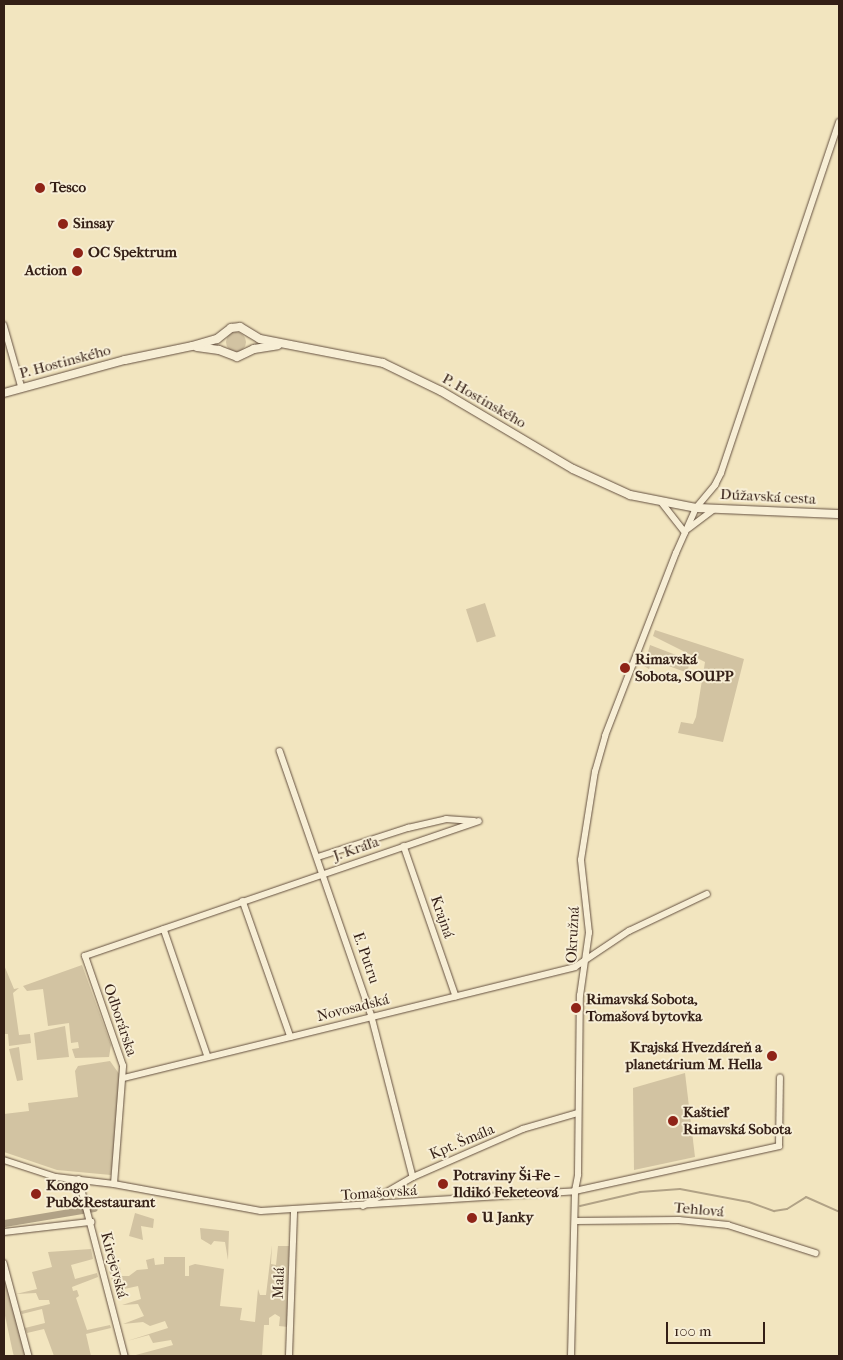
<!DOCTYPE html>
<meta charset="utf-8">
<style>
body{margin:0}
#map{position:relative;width:843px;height:1360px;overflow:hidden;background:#f2e5bf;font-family:"IM FELL French Canon",serif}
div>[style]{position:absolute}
.green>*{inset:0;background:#d2c3a2;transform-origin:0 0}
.round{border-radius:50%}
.stream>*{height:2px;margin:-1px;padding:0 1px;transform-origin:1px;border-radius:1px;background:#b1a286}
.canal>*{height:7px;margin:-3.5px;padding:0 3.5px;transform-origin:3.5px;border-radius:3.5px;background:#b1a286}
.roads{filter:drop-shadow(0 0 1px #645040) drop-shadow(0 0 1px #645040)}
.street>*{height:5.5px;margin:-2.75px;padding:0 2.75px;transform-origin:2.75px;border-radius:2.75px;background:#f7eed5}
.secondary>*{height:8px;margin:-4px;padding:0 4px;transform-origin:4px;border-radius:4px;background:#f7eed5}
.dots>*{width:14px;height:14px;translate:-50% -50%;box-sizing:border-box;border:2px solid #f7eed5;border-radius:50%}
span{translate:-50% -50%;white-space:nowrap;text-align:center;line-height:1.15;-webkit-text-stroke:4px #f7eed5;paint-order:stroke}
.poi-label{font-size:15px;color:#341f16;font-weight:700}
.left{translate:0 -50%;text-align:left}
.right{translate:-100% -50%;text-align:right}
.street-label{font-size:15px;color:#341f16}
.frame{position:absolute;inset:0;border:5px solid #341f16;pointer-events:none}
.scale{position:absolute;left:666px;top:1322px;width:99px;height:22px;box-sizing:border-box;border:2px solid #341f16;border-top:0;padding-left:6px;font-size:15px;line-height:18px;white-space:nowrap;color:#341f16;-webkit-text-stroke:4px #f7eed5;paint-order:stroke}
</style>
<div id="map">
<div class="green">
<div class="round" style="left:226px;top:332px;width:20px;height:20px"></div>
<div style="left:485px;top:603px;width:35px;height:20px;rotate:72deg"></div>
<div style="clip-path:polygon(655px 630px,744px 659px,723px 742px,678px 733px,681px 722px,693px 724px,696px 717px,705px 662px,653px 636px)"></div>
<div style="clip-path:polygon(650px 645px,689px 660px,688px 673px,652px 660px,649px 669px,644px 666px)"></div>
<div style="clip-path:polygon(4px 965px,14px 989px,19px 988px,13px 993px,19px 1035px,30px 1034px,31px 1043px,9px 1046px,8px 1034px,4px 1034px)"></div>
<div style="clip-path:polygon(82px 965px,111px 1045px,109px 1057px,75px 1058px,72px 1049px,79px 1048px,78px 1042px,71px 1043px,69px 1023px,48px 1026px,43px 989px,27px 991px,23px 986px)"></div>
<div style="clip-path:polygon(65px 1026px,69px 1057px,37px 1060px,34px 1033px)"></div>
<div style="clip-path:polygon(19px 1047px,23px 1080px,17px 1081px,9px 1049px)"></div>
<div style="clip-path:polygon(110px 1061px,122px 1078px,111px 1175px,57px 1170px,4px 1152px,4px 1114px,29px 1111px,28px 1103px,78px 1097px,75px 1071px,78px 1066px)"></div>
<div style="clip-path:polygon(685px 1073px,695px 1157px,634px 1170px,633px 1088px)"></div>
<div style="clip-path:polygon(135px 1213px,154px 1219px,153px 1228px,141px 1226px,143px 1240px,129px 1236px)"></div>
<div style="clip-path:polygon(200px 1228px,229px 1231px,228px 1260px,225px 1242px,214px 1241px,211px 1245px,201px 1239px)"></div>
<div style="clip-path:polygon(272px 1245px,271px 1264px,276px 1265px,278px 1246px,289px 1246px,288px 1327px,279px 1326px,280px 1317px,275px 1314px,269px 1318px,269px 1325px,264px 1325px,262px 1356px,132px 1356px,173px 1345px,171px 1340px,153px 1343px,149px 1335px,127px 1341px,168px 1328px,165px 1321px,150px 1326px,143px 1322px,123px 1324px,144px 1316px,138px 1304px,122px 1305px,141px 1299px,138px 1286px,115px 1291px,108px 1267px,120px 1267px,121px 1276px,129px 1276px,137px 1270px,148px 1269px,146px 1260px,154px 1258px,155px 1265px,164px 1264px,164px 1257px,185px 1257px,185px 1276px,189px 1276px,189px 1266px,195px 1264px,224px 1269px,220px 1306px,242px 1308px,240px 1320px,255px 1322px,258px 1289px,260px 1295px,266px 1295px)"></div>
<div style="clip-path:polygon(91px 1249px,93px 1259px,71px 1265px,75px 1279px,97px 1273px,98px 1277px,72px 1287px,73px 1291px,77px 1290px,79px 1296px,76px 1298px,87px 1330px,110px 1325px,111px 1328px,86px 1334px,91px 1356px,54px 1356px,44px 1329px,27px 1333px,25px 1328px,45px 1323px,42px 1309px,22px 1314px,21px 1311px,50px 1304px,49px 1300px,39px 1300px,36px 1293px,16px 1294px,37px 1289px,32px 1272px,52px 1267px,48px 1252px)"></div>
<div style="clip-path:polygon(4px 1275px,6px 1280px,25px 1356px,14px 1356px,13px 1353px,4px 1311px)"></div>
</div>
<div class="stream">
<div style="left:580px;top:1206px;width:62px;rotate:-13.1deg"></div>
<div style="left:640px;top:1192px;width:40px;rotate:-4.3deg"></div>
<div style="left:680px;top:1189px;width:70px;rotate:10.7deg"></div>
<div style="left:749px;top:1202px;width:27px;rotate:20deg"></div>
<div style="left:774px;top:1211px;width:13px;rotate:-9deg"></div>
<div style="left:787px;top:1209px;width:22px;rotate:-32deg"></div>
<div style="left:806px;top:1197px;width:36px;rotate:24deg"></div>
</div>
<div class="canal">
<div style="left:4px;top:1223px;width:91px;rotate:-9.5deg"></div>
</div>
<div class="roads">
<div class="street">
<div style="left:4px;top:325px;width:66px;rotate:74.1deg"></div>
<div style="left:663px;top:504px;width:36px;rotate:52deg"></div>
<div style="left:688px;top:529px;width:34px;rotate:-37deg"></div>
<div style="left:280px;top:751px;width:281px;rotate:70.9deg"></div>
<div style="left:372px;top:1017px;width:165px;rotate:75.6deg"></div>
<div style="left:404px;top:846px;width:159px;rotate:70.9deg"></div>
<div style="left:318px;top:857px;width:95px;rotate:-17.9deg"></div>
<div style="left:408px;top:828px;width:39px;rotate:-13deg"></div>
<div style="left:446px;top:819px;width:28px;rotate:4deg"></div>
<div style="left:243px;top:901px;width:144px;rotate:70.6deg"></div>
<div style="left:164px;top:929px;width:135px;rotate:71deg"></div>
<div style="left:124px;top:1078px;width:464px;rotate:-13.8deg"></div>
<div style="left:575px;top:967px;width:65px;rotate:-33.7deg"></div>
<div style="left:629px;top:931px;width:86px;rotate:-25.4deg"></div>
<div style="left:4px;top:1160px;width:55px;rotate:18.1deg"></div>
<div style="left:56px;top:1177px;width:58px;rotate:6.9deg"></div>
<div style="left:114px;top:1184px;width:149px;rotate:10.4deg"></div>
<div style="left:261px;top:1211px;width:315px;rotate:-3.6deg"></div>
<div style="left:575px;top:1191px;width:209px;rotate:-12.4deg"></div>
<div style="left:779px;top:1146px;width:68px;rotate:-89.2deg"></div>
<div style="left:79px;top:1179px;width:183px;rotate:75.4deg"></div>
<div style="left:114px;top:1184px;width:118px;rotate:-85.6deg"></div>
<div style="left:123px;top:1066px;width:116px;rotate:-109.1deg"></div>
<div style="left:85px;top:956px;width:416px;rotate:-18.9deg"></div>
<div style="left:363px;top:1206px;width:58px;rotate:-30.1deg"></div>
<div style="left:413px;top:1177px;width:120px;rotate:-23.6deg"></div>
<div style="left:523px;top:1129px;width:57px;rotate:-16.2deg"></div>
<div style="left:576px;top:1221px;width:103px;rotate:-0.6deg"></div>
<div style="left:679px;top:1220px;width:49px;rotate:5.8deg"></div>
<div style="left:728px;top:1225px;width:92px;rotate:17.7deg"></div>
<div style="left:4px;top:1232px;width:88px;rotate:-6.6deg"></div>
<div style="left:4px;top:1263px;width:96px;rotate:75deg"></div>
<div style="left:289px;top:1356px;width:145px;rotate:-88deg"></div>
<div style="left:571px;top:1356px;width:165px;rotate:-88.6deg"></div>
<div style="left:575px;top:1191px;width:16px;rotate:-79deg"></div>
<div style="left:578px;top:1175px;width:179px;rotate:-89.4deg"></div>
<div style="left:580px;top:996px;width:64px;rotate:-81.9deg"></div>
<div style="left:589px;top:933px;width:73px;rotate:-96.3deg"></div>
<div style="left:581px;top:860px;width:89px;rotate:-81deg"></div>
<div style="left:595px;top:772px;width:37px;rotate:-74deg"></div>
<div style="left:605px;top:736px;width:196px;rotate:-68.8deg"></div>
<div style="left:676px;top:553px;width:49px;rotate:-66deg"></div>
<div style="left:696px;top:508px;width:30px;rotate:-50deg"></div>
<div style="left:715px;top:485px;width:13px;rotate:-63deg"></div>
<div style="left:721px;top:473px;width:370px;rotate:-71.4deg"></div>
</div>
<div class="secondary">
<div style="left:197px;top:347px;width:22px;rotate:8deg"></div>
<div style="left:219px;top:350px;width:19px;rotate:21deg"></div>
<div style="left:237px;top:357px;width:19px;rotate:-25deg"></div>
<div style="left:254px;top:349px;width:24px;rotate:-9deg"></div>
<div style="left:4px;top:393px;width:125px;rotate:-15.3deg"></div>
<div style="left:125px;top:360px;width:68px;rotate:-11.8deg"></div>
<div style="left:192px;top:346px;width:26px;rotate:-16deg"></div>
<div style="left:217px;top:339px;width:18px;rotate:-38deg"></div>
<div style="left:231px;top:328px;width:9px;rotate:-6deg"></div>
<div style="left:240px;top:327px;width:23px;rotate:31deg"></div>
<div style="left:260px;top:339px;width:125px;rotate:11deg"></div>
<div style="left:383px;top:363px;width:64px;rotate:25.8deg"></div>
<div style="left:441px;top:391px;width:153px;rotate:30.6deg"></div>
<div style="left:573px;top:469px;width:63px;rotate:24.5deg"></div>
<div style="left:630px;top:495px;width:67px;rotate:11.1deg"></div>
<div style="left:696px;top:508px;width:143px;rotate:2.4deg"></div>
</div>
</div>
<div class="dots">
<div style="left:40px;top:188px;background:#8f2418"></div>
<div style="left:63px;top:224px;background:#8f2418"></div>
<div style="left:78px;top:253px;background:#8f2418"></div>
<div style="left:77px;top:271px;background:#8f2418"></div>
<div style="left:625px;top:668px;background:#8f2418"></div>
<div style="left:576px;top:1008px;background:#8f2418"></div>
<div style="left:772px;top:1056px;background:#8f2418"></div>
<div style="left:673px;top:1121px;background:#8f2418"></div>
<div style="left:443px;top:1184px;background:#8f2418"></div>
<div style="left:36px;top:1194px;background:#8f2418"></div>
<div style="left:472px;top:1218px;background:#8f2418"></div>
</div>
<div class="poi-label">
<span class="left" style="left:50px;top:188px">Tesco</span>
<span class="left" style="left:73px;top:224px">Sinsay</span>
<span class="left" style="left:88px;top:253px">OC Spektrum</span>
<span class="right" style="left:67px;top:271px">Action</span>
<span class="left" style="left:635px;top:668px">Rimavská<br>Sobota, SOUPP</span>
<span class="left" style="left:586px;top:1008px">Rimavská Sobota,<br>Tomašová bytovka</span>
<span class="right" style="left:762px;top:1056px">Krajská Hvezdáreň a<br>planetárium M. Hella</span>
<span class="left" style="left:683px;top:1121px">Kaštieľ<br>Rimavská Sobota</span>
<span class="left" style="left:453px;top:1184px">Potraviny Ši-Fe -<br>Ildikó Feketeová</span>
<span class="left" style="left:46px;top:1194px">Kongo<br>Pub&amp;Restaurant</span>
<span class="left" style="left:482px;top:1218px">U Janky</span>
</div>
<div class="street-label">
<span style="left:65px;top:362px;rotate:-15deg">P. Hostinského</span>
<span style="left:484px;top:401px;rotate:30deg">P. Hostinského</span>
<span style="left:768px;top:497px;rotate:3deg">Dúžavská cesta</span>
<span style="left:356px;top:849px;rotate:-19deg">J. Kráľa</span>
<span style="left:442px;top:917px;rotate:71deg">Krajná</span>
<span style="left:573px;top:935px;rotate:-87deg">Okružná</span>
<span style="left:366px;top:958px;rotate:71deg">E. Putru</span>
<span style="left:353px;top:1008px;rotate:-14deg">Novosadská</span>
<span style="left:120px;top:1020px;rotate:71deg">Odborárska</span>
<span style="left:462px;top:1142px;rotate:-23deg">Kpt. Šmála</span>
<span style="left:379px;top:1193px;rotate:-4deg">Tomašovská</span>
<span style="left:699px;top:1210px;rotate:5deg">Tehlová</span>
<span style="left:114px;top:1265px;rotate:75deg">Kirejevská</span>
<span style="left:279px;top:1283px;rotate:-88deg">Malá</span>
</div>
<div class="frame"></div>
<div class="scale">100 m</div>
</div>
